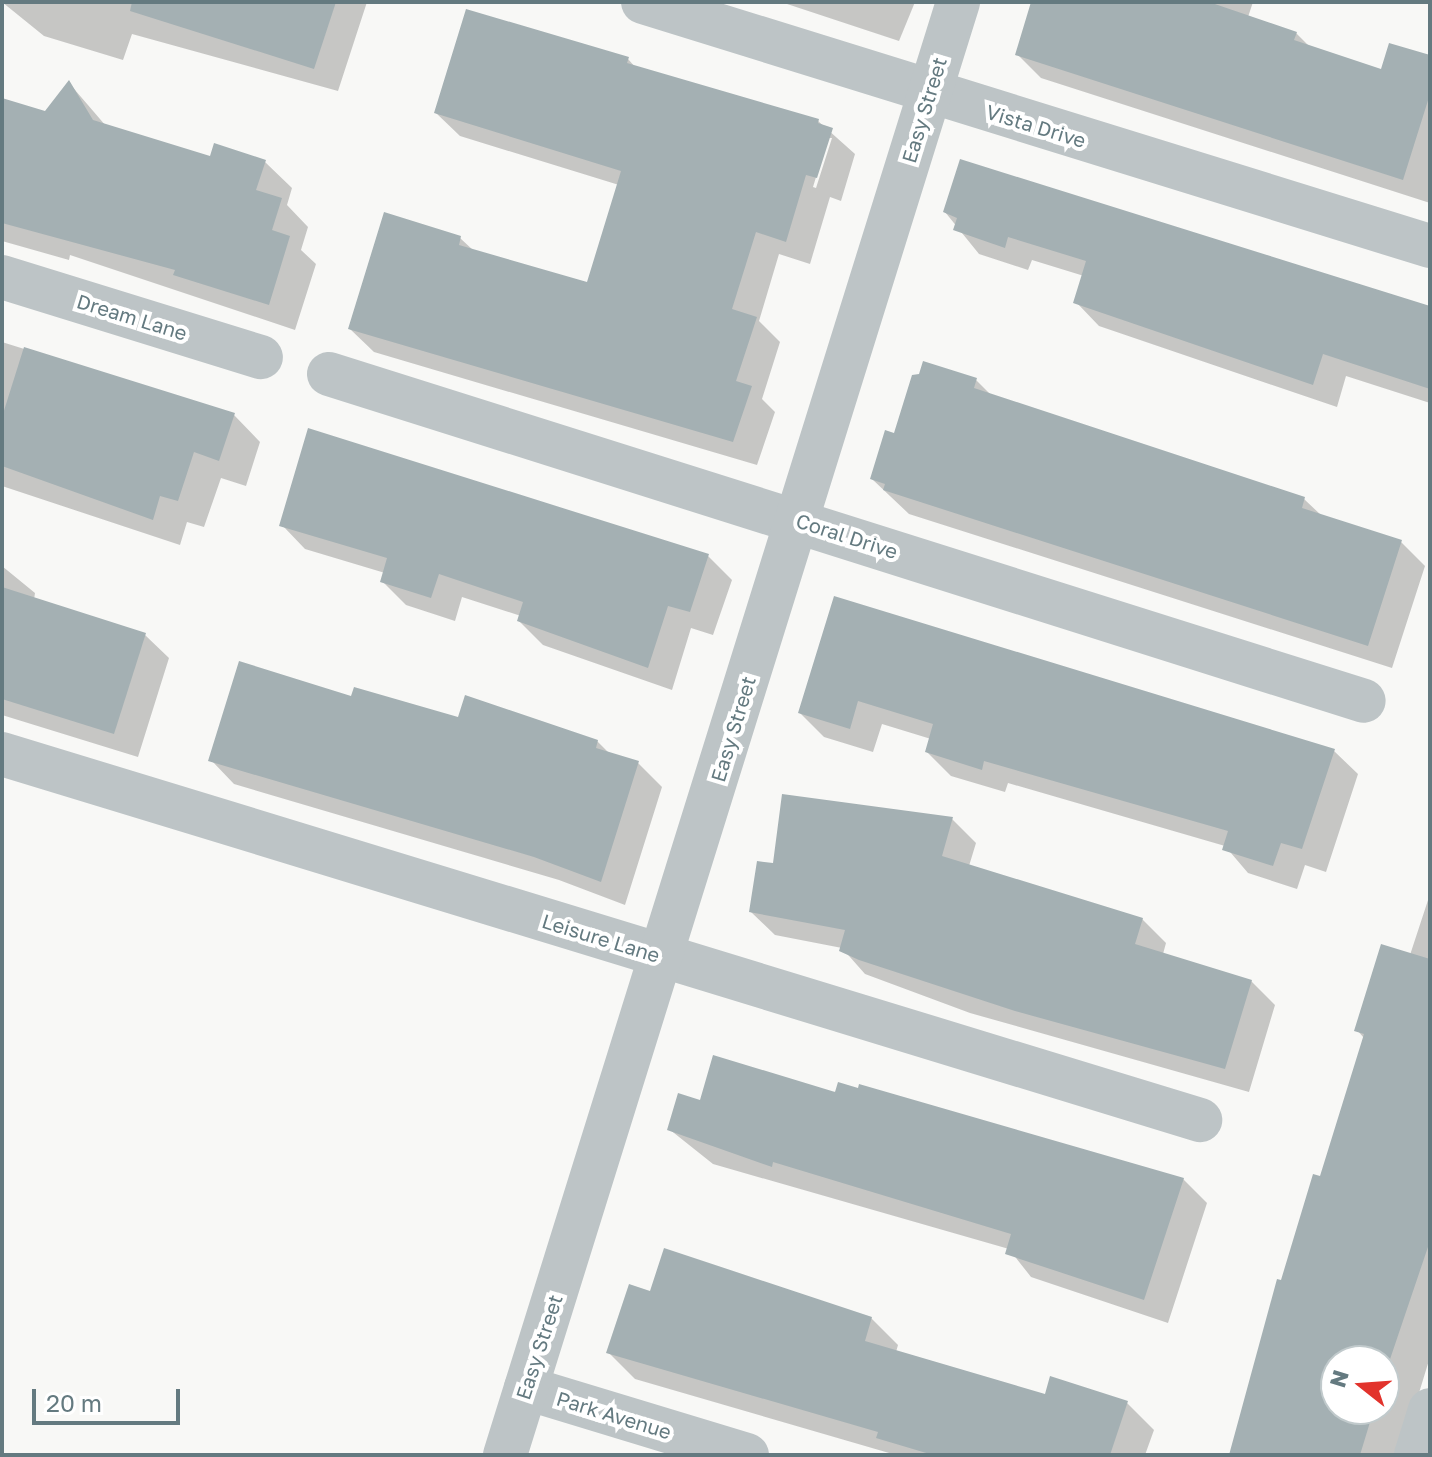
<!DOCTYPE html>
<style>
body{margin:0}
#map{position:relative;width:1432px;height:1457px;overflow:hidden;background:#f8f8f6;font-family:"Golos Text",sans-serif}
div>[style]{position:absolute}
.shadow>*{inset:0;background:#0003}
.building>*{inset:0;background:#a4b0b3}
.street>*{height:44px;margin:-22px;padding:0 22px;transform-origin:22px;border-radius:22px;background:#bdc4c6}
span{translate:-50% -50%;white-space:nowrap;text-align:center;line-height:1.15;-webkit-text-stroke:8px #fff;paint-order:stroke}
.street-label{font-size:20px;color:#647a80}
.frame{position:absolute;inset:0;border:4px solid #647a80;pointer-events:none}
.north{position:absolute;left:1320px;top:1345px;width:80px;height:80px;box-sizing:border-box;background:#fff;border:2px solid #c1cacc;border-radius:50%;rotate:287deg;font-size:22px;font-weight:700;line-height:32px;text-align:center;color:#647a80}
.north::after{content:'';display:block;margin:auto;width:28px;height:36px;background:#e2332c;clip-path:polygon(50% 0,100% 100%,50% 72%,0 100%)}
.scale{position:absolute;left:32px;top:1389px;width:148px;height:36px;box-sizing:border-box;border:4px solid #647a80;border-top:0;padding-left:10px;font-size:24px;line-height:28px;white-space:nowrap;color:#647a80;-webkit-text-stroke:6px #fff;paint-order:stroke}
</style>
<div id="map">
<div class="shadow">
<div style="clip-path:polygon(2px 2px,367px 2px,338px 91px,132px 34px,123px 60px,44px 36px)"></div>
<div style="clip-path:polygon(781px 2px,915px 2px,899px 41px)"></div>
<div style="clip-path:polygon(1049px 2px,1253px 2px,1248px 17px,1296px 33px,1310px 47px,1383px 72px,1430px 57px,1430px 203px,1041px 78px,1017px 54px)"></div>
<div style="clip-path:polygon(evenodd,628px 59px,636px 68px,818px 121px,855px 154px,841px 201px,830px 197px,810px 264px,779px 254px,759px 321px,780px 342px,762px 399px,775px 412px,757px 465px,374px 352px,350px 329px,460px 238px,474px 251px,588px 285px,619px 185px,460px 136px,436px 113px,628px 59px,828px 138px,832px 138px,816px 188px,813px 187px,828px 138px)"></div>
<div style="clip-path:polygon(69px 83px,106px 126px,212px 158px,265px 162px,292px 188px,287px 205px,308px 227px,301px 250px,316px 264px,295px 330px,70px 255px,69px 260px,2px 241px,2px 100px,46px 113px)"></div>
<div style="clip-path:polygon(945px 212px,1430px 308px,1430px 403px,1346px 376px,1337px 407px,1099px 326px,1076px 302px,1084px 276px,1032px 260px,1028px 270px,979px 254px)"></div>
<div style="clip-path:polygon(2px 342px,234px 415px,260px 442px,246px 486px,221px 478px,204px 527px,187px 522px,180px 545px,2px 486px)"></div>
<div style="clip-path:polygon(976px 380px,992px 396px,1304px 499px,1322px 516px,1401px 542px,1425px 566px,1392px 668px,909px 514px,872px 479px,895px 435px)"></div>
<div style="clip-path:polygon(282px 525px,708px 556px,732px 580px,713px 635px,691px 628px,672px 690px,543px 645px,519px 621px,521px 616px,462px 597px,455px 621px,406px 605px,382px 581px,385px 573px,305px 549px)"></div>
<div style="clip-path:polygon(2px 566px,35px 593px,34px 600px,145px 635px,169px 658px,138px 757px,2px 715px)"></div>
<div style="clip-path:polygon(835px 599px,1334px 751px,1358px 774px,1326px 872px,1305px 865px,1297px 889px,1248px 873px,1225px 846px,1008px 783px,1005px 792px,951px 776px,927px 752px,931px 739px,882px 724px,873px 752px,824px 737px,800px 713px)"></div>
<div style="clip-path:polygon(459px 720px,597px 741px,611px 755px,638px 763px,662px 787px,625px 905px,559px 880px,234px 784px,211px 760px)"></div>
<div style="clip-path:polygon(784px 796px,952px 819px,976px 843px,969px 866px,1142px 919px,1166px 943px,1163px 954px,1251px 981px,1275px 1005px,1249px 1092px,970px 1013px,865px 974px,842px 948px,775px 935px,751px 912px,775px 865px)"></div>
<div style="clip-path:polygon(evenodd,1430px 894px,1430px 1357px,1400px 1455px,1230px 1455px,1278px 1281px,1282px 1282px,1321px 1179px,1364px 1038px,1357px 1030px,1410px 955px,1430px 894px,1336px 1361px,1384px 1361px,1384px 1409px,1336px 1409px,1336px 1361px)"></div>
<div style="clip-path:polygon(859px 1090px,1183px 1179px,1207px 1203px,1168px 1323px,1031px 1277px,1009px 1249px,713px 1164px,669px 1129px,701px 1102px)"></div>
<div style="clip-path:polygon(651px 1294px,871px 1318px,898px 1345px,896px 1352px,1046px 1396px,1127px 1403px,1154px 1430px,1145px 1455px,896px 1455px,635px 1379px,608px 1352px)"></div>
</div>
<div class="building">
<div style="clip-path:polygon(132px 2px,336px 2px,314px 69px,130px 11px)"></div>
<div style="clip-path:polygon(1031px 2px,1209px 2px,1297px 32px,1294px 40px,1381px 69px,1389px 43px,1430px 55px,1430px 94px,1403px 180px,1015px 55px)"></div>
<div style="clip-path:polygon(466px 9px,629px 57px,627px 63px,819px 119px,818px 123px,833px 128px,817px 178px,806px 175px,786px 242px,756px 232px,732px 309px,757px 317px,736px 381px,752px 386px,733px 442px,348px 329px,384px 212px,461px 236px,459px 245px,587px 282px,621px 171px,434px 113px)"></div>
<div style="clip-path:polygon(69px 80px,93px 120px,210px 156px,214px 143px,266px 160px,256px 190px,282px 198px,272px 230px,290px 236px,269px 305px,173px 275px,175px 270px,2px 223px,2px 98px,45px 111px)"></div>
<div style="clip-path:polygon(960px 159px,1430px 306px,1430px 389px,1323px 354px,1313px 385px,1073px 303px,1086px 261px,1008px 237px,1005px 248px,953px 230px,957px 218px,943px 212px)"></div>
<div style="clip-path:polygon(24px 347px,235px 413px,219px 461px,194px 452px,178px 501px,160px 496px,153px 520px,2px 466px,2px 417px)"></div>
<div style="clip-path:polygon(923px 361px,977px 378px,974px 388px,1305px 497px,1302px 508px,1402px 540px,1368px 646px,883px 490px,885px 484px,870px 479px,885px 430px,894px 433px,912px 375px,919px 374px)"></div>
<div style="clip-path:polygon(308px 428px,709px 554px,690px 612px,668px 606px,648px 668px,517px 621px,523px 602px,439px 574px,431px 598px,380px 582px,387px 558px,279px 526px)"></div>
<div style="clip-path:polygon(2px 587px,146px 633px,114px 734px,2px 699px)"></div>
<div style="clip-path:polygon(834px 596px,1335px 749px,1302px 849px,1281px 843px,1273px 866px,1222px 850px,1228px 831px,984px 761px,982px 770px,925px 752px,933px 724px,858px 701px,850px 729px,798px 713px)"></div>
<div style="clip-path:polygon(239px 661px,351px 696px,354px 687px,458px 717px,465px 695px,598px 740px,596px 748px,639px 761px,601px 882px,534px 857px,208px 761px)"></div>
<div style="clip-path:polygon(782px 794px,953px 817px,942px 856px,1143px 918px,1135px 944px,1252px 980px,1225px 1069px,1015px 1011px,859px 960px,839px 951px,845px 930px,749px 912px,757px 861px,773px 863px)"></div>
<div style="clip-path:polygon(1381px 944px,1430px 959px,1430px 1241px,1384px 1377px,1384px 1361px,1336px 1361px,1336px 1409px,1374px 1409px,1360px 1455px,1229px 1455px,1277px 1279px,1281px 1280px,1313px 1174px,1320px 1176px,1364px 1034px,1354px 1031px)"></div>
<div style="clip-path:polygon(713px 1055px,835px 1092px,838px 1082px,858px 1088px,859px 1084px,1184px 1178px,1144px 1300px,1005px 1254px,1011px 1234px,773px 1162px,772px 1167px,667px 1130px,678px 1093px,700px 1100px)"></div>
<div style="clip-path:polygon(664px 1248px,872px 1317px,865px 1341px,1045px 1394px,1050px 1376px,1128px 1401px,1110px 1455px,933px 1455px,876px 1438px,878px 1432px,606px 1353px,629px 1284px,650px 1291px)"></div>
</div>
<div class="street">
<div style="left:643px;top:2px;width:824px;rotate:17.23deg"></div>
<div style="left:2px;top:277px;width:271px;rotate:17.2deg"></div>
<div style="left:329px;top:374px;width:1085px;rotate:17.53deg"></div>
<div style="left:2px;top:754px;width:1253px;rotate:16.99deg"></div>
<div style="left:526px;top:1388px;width:231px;rotate:16.9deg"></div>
<div style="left:505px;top:1455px;width:1522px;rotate:-72.68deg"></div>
<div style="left:1416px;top:1455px;width:47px;rotate:-72.7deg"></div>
</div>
<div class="street-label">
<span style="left:924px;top:110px;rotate:-73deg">Easy Street</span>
<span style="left:1036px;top:126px;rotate:17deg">Vista Drive</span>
<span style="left:132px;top:317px;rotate:17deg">Dream Lane</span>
<span style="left:847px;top:536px;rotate:18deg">Coral Drive</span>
<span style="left:733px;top:729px;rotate:-73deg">Easy Street</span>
<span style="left:601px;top:938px;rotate:17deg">Leisure Lane</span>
<span style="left:539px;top:1347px;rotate:-72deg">Easy Street</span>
<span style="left:614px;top:1415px;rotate:17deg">Park Avenue</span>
</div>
<div class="frame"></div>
<div class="north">N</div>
<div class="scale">20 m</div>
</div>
